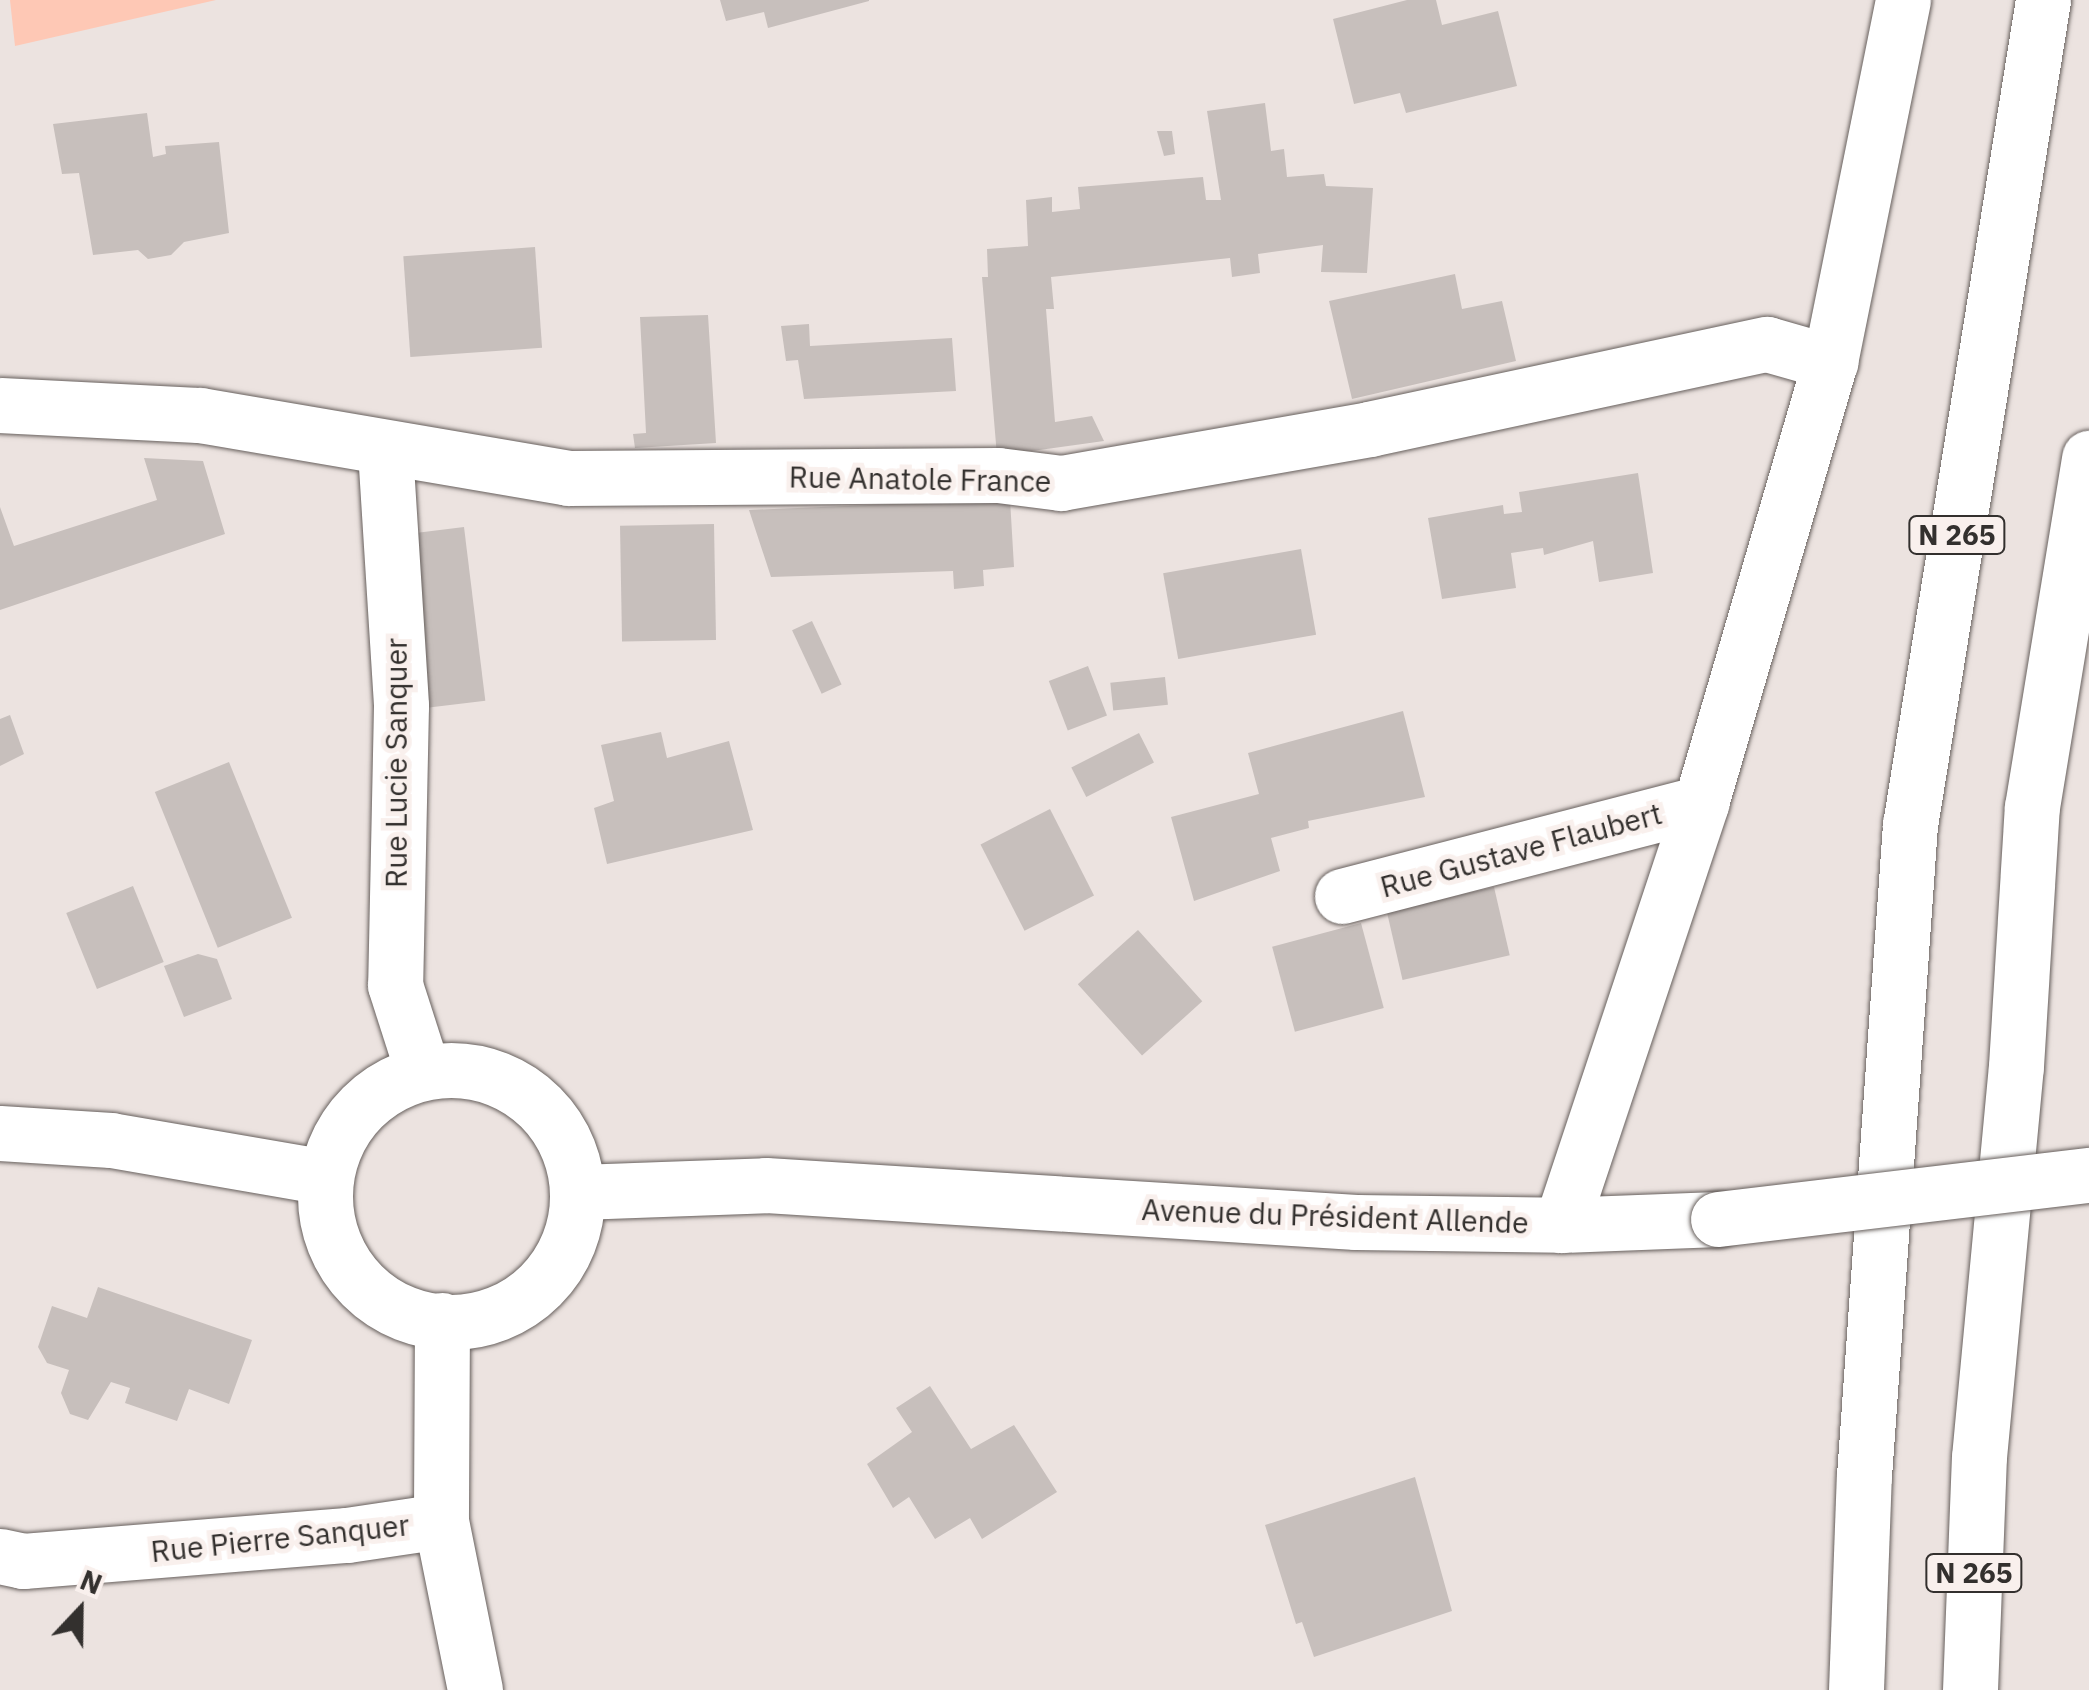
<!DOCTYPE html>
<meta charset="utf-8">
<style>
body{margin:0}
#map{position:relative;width:2089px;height:1690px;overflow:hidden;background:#ece3e0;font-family:"IBM Plex Sans",sans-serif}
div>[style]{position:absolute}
.green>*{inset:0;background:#fec8b5}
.building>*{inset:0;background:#c7bfbc;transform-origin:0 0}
.roads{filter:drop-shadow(0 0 2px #67605d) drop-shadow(0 0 2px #67605d)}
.street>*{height:55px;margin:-27.5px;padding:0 27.5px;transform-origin:27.5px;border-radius:27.5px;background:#fff}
.secondary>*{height:55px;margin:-27.5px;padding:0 27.5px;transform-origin:27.5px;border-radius:27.5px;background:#fff}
.secondary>.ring{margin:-27.5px;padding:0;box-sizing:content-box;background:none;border:55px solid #fff;border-radius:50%}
.highway>*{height:55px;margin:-27.5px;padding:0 27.5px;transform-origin:27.5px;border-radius:27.5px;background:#fff}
.bridges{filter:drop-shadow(0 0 2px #67605d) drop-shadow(0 0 2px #67605d)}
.secondary-bridge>*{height:55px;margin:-27.5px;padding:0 27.5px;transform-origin:27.5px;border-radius:27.5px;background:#fff}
span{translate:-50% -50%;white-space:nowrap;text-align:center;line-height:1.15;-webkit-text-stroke:10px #f9f0ed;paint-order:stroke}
.shield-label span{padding:2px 8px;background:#f9f0ed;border:2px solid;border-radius:8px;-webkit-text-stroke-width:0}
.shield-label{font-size:28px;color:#33302e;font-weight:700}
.street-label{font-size:30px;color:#33302e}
.north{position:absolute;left:30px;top:1560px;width:100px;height:100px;-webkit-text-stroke:8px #f9f0ed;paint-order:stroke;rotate:22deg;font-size:28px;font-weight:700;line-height:40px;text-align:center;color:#33302e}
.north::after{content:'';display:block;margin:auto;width:35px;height:45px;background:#33302e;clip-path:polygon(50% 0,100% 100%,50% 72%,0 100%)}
</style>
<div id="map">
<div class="green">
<div style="clip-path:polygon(10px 0,216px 0,15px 46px)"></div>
</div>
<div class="building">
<div style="clip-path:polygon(720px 0,869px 0,869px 1px,768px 28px,764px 12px,726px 21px)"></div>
<div style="clip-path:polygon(1407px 0,1436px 0,1442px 25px,1498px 11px,1517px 86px,1406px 113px,1400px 93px,1354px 104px,1333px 19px)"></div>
<div style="clip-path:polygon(1265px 103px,1271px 151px,1284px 149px,1287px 177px,1324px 174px,1326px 186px,1373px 188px,1367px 273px,1321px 272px,1323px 245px,1258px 254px,1260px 273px,1232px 277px,1230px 258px,1051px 277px,1054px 309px,1046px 309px,1055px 422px,1092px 416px,1104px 441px,997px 456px,982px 277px,988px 277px,987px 249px,1028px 246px,1026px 200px,1052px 197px,1052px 212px,1080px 209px,1078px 187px,1203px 177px,1206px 200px,1221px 200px,1207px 111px)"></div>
<div style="clip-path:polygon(147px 113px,153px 157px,166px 154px,165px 146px,219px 142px,229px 233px,184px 242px,171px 255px,148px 259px,138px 250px,93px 255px,79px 173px,62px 174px,53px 124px)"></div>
<div style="clip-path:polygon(1157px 131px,1172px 131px,1175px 154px,1164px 156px)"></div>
<div style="left:535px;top:247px;width:101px;height:132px;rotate:86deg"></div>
<div style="clip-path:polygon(1455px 274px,1462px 309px,1502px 301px,1516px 361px,1352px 399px,1329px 301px)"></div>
<div style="clip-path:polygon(708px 315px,716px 443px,635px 448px,633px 434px,646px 433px,640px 317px)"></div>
<div style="clip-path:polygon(809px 324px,810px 346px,952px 338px,956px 391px,804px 399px,798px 360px,786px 361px,781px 326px)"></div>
<div style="clip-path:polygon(144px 458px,203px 461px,225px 534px,0 610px,0 507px,14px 546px,157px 500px)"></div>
<div style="clip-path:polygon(1638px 473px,1653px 573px,1599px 582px,1593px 541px,1544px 555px,1543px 548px,1511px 553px,1516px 588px,1442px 599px,1428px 518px,1503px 505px,1504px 514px,1522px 512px,1519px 492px)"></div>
<div style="clip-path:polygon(1010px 499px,1014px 567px,983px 570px,984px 586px,954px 589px,953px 571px,771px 577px,749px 510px)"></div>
<div style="left:714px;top:524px;width:116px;height:94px;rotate:89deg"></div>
<div style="left:464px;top:527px;width:175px;height:65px;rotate:83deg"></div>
<div style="left:1301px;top:549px;width:87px;height:140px;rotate:80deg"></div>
<div style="left:812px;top:621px;width:70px;height:22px;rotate:65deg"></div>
<div style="left:1088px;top:666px;width:53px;height:42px;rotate:69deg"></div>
<div style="left:1165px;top:677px;width:28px;height:55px;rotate:84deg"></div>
<div style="clip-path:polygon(1403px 711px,1425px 797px,1308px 821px,1309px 828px,1271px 838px,1280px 871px,1194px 901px,1171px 817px,1259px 794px,1248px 753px)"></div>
<div style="clip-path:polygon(10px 715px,24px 754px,0 766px,0 719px)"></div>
<div style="clip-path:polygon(661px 732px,667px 758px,729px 741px,753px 830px,607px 864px,594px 808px,614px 801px,601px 745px)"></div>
<div style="left:1139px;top:733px;width:33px;height:76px;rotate:63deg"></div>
<div style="left:229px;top:762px;width:168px;height:80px;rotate:68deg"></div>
<div style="left:1050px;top:809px;width:97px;height:78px;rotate:63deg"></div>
<div style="left:133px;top:886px;width:82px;height:72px;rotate:68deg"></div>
<div style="left:1494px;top:887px;width:70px;height:110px;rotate:77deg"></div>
<div style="left:1361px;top:923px;width:88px;height:92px;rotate:75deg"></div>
<div style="left:1138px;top:930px;width:96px;height:81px;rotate:48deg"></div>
<div style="clip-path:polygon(198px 954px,217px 959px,232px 999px,184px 1017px,164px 966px)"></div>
<div style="clip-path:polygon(98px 1287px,252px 1340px,229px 1404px,189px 1389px,177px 1421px,125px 1403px,130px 1388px,111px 1382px,88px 1420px,70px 1414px,61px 1393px,69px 1370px,47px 1363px,38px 1347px,52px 1306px,87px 1318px)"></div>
<div style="clip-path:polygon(930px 1386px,971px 1449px,1014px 1425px,1057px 1492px,982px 1539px,970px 1518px,935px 1539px,909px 1497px,893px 1508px,867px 1464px,912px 1432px,896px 1408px)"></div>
<div style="clip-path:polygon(1415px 1477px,1452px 1611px,1314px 1657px,1302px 1622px,1296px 1624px,1265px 1525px)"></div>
</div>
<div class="roads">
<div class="street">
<div style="left:0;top:405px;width:200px;rotate:2.9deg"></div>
<div style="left:200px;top:415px;width:373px;rotate:9.7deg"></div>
<div style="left:568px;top:478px;width:430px;rotate:-0.4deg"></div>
<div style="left:998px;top:475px;width:64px;rotate:7.2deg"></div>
<div style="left:1061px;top:483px;width:313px;rotate:-9.9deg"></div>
<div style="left:1369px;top:429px;width:407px;rotate:-12.1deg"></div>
<div style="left:1767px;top:344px;width:66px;rotate:15.9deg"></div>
<div style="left:385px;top:450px;width:256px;rotate:86.4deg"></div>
<div style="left:401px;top:706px;width:279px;rotate:91.2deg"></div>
<div style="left:395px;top:985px;width:91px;rotate:72.2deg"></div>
<div style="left:1342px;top:896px;width:371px;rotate:-14.5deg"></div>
<div style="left:1561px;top:1225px;width:445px;rotate:-71.6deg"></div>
<div style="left:1701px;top:803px;width:459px;rotate:-73.7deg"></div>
<div style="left:1830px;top:362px;width:369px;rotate:-78.6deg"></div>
<div style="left:442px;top:1320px;width:201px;rotate:90.3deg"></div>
<div style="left:441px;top:1521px;width:172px;rotate:78.6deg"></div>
<div style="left:0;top:1556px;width:24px;rotate:12deg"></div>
<div style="left:23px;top:1561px;width:325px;rotate:-4.6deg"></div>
<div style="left:347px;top:1535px;width:95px;rotate:-8.5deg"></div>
</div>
<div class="secondary">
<div class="ring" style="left:325px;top:1070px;width:197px;height:197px"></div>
<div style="left:0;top:1133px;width:111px;rotate:3.6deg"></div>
<div style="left:111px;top:1140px;width:217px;rotate:9.8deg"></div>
<div style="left:579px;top:1192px;width:187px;rotate:-2.1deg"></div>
<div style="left:766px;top:1185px;width:591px;rotate:3.59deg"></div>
<div style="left:1356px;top:1222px;width:205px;rotate:0.8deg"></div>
<div style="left:1561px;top:1225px;width:157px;rotate:-2.2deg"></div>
</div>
<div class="highway">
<div style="left:1856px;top:1690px;width:214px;rotate:-87.9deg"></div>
<div style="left:1864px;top:1476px;width:653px;rotate:-85.96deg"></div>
<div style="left:1910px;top:825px;width:836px;rotate:-80.84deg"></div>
<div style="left:1970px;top:1690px;width:233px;rotate:-87.8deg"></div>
<div style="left:1979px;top:1457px;width:393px;rotate:-84.6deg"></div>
<div style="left:2016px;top:1066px;width:259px;rotate:-86.5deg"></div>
<div style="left:2032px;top:807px;width:354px;rotate:-80.7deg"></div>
</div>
</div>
<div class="bridges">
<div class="secondary-bridge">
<div style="left:1718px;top:1219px;width:374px;rotate:-6.8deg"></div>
</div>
</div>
<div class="shield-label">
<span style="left:1957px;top:535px">N 265</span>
<span style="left:1974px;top:1573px">N 265</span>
</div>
<div class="street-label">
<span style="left:920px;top:479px;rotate:1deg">Rue Anatole France</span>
<span style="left:396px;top:763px;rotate:-90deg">Rue Lucie Sanquer</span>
<span style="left:1521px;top:850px;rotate:-15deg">Rue Gustave Flaubert</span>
<span style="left:1335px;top:1216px;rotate:2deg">Avenue du Président Allende</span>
<span style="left:280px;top:1538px;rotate:-6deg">Rue Pierre Sanquer</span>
</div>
<div class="north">N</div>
</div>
